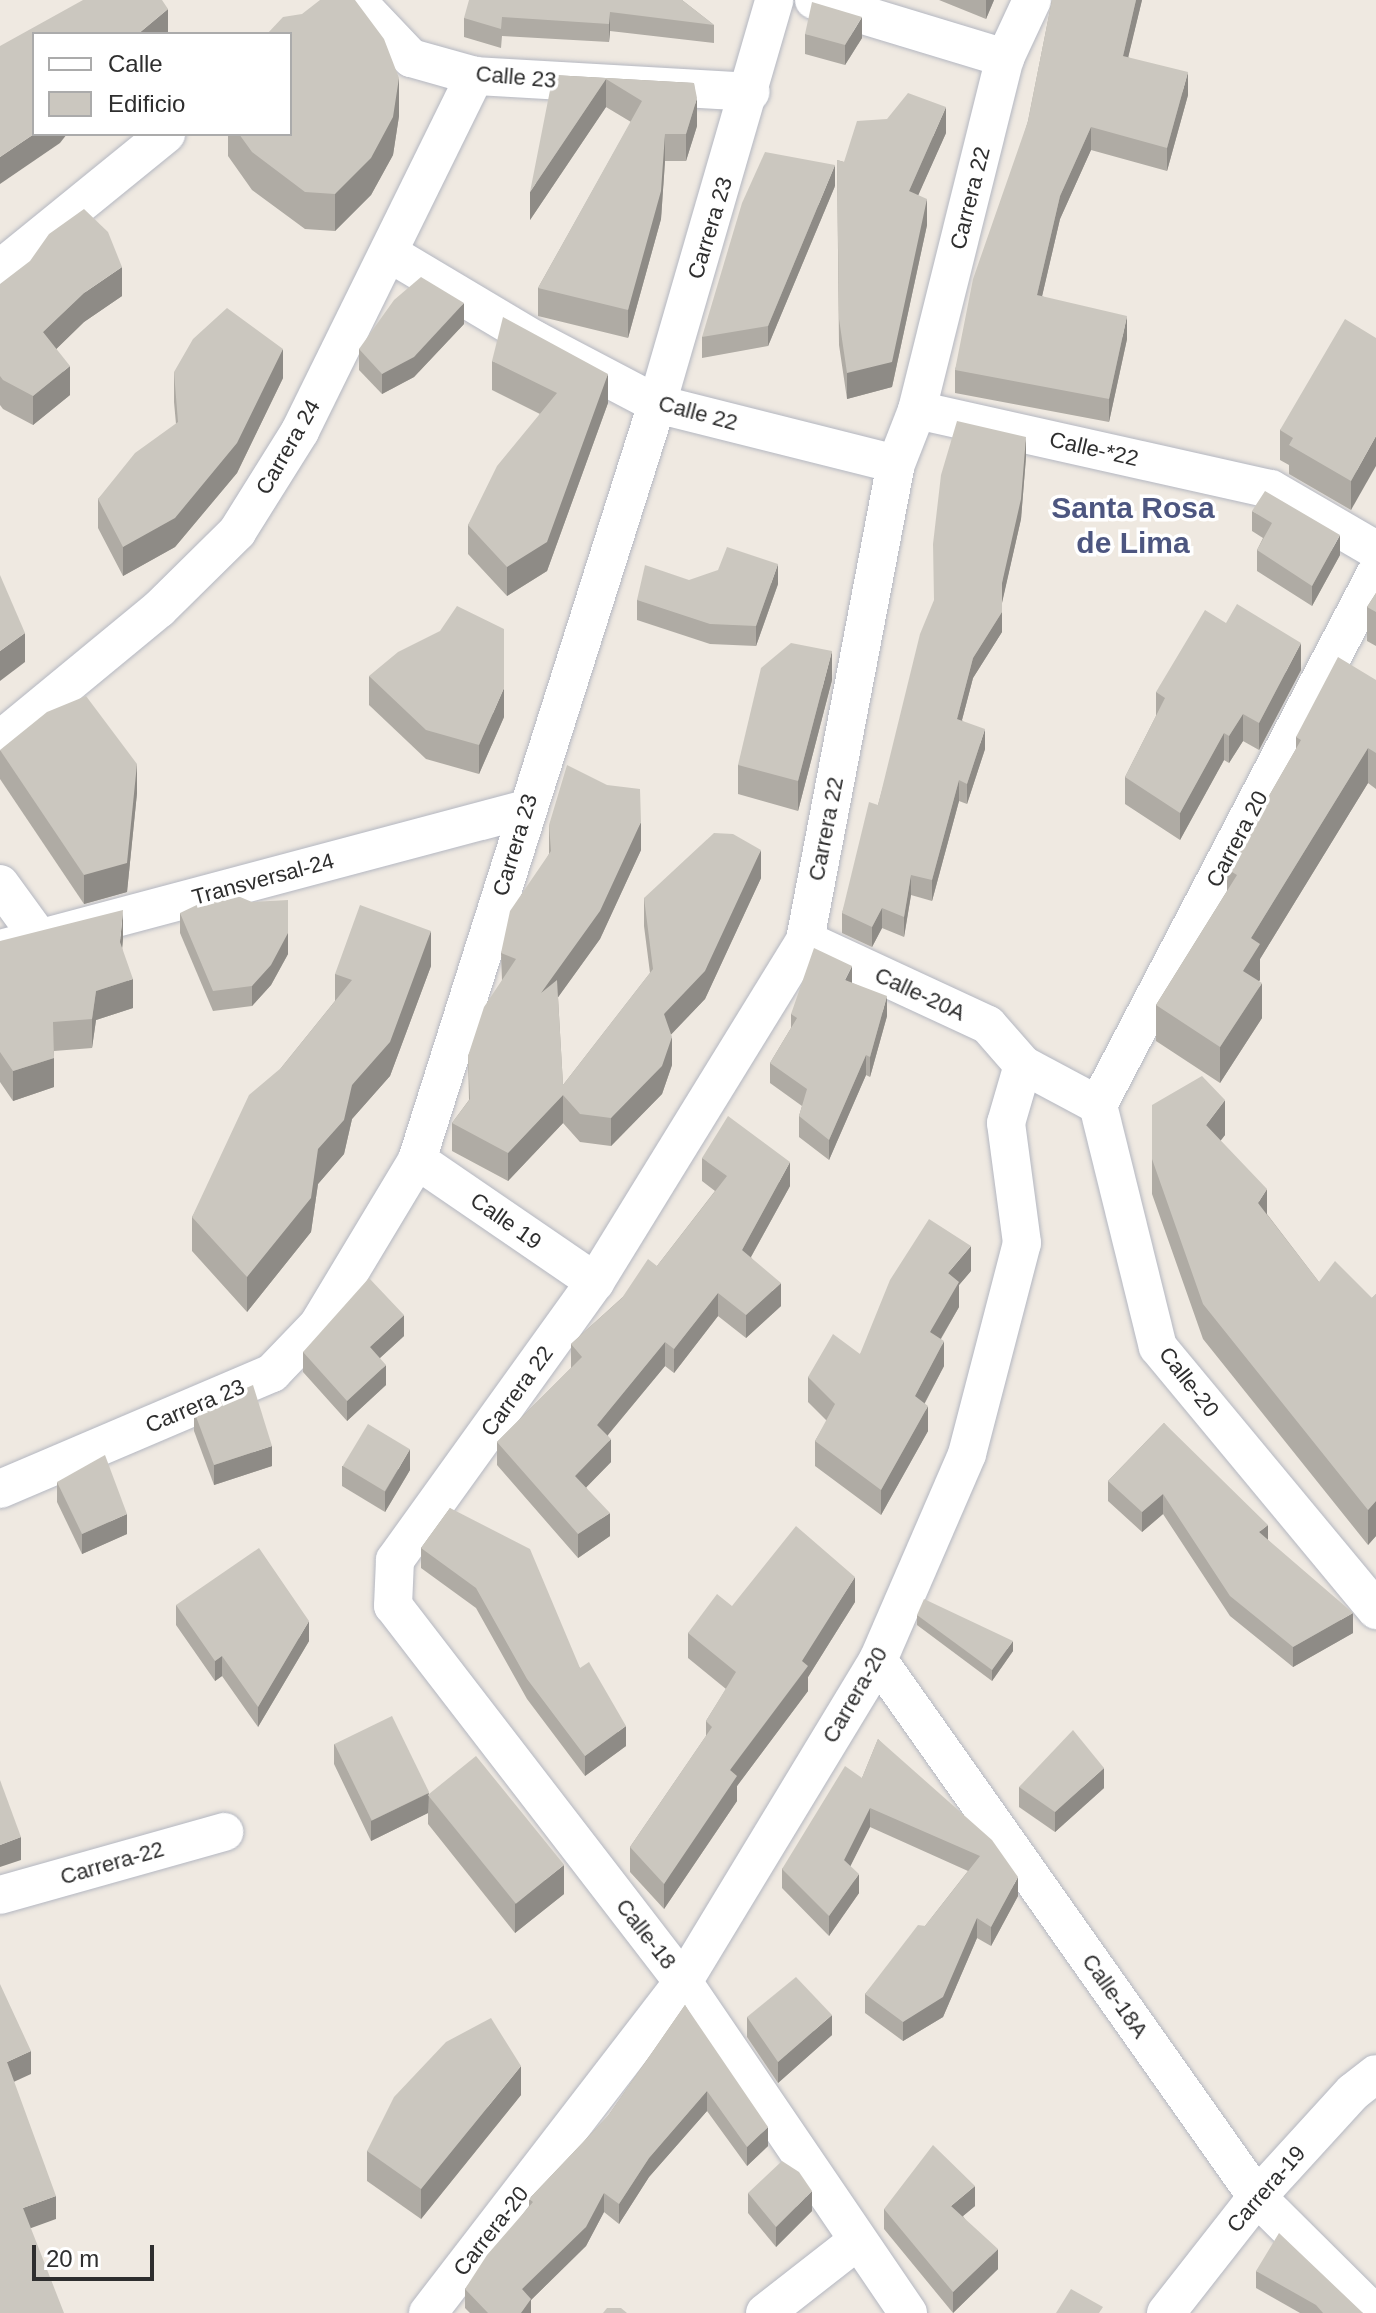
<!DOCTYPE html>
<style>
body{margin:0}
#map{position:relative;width:1376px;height:2313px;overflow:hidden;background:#efe9e1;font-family:Helvetica,sans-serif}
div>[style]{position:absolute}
.roads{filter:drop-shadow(0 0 2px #b4b7c1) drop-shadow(0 0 2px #b4b7c1)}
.street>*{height:38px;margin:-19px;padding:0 19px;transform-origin:19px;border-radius:19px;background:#fff}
.wall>*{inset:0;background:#afaba4}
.shaded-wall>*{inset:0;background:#8e8b86}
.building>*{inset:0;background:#cbc7bf;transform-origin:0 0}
span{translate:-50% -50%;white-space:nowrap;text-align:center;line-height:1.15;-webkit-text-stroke:7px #fff;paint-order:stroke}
.street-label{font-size:22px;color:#2e2e2e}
.district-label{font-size:30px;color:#4d5680;font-weight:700}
.legend{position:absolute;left:32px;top:32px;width:260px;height:104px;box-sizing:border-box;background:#fff;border:2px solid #ababab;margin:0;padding:10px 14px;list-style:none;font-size:24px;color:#2e2e2e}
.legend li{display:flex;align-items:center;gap:16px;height:40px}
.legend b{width:40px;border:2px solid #ababab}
.scale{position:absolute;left:32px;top:2245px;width:122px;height:36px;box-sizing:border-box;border:4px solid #2e2e2e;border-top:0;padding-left:10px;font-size:24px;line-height:28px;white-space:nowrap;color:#2e2e2e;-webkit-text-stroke:6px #fff;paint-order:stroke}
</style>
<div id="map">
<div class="roads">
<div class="street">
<div style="left:356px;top:0;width:80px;rotate:46.5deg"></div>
<div style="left:411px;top:58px;width:66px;rotate:15.7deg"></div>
<div style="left:475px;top:76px;width:276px;rotate:3.3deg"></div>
<div style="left:814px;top:0;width:200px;rotate:16.9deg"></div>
<div style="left:389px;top:253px;width:170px;rotate:30.8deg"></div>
<div style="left:535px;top:340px;width:138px;rotate:27.7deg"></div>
<div style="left:657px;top:404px;width:246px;rotate:14.1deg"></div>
<div style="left:0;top:269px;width:214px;rotate:-39.1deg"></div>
<div style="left:917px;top:410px;width:363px;rotate:12.6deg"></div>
<div style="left:1271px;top:489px;width:121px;rotate:30.2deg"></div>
<div style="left:0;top:740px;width:206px;rotate:-39.5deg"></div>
<div style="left:159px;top:609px;width:110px;rotate:-44.6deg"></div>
<div style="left:237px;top:532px;width:119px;rotate:-58deg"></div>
<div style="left:300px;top:431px;width:396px;rotate:-63.8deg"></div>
<div style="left:0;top:884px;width:68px;rotate:54deg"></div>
<div style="left:805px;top:940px;width:202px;rotate:24.9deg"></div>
<div style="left:988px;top:1025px;width:53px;rotate:48.8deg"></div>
<div style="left:1023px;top:1065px;width:85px;rotate:28.1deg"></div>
<div style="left:0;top:949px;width:544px;rotate:-14.9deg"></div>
<div style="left:1098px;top:1105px;width:600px;rotate:-62.41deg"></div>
<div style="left:1098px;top:1105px;width:249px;rotate:76.1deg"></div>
<div style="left:1158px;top:1347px;width:342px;rotate:50.3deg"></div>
<div style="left:417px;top:1160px;width:216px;rotate:34.4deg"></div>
<div style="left:0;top:1489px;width:296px;rotate:-23.1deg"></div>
<div style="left:272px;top:1373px;width:66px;rotate:-46.2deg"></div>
<div style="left:318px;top:1325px;width:192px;rotate:-59deg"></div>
<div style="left:417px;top:1160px;width:793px;rotate:-72.39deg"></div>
<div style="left:657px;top:404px;width:421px;rotate:-73.8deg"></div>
<div style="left:878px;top:1660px;width:657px;rotate:54.79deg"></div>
<div style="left:1257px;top:2197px;width:165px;rotate:44.8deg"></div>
<div style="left:0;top:1895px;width:233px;rotate:-15.7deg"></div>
<div style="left:428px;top:2313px;width:418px;rotate:-52.4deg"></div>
<div style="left:683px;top:1982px;width:376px;rotate:-58.8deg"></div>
<div style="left:878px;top:1660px;width:224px;rotate:-66.6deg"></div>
<div style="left:967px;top:1454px;width:218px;rotate:-75.4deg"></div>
<div style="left:1022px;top:1243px;width:121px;rotate:-97.6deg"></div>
<div style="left:1006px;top:1123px;width:60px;rotate:-73.7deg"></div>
<div style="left:765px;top:2313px;width:117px;rotate:-38deg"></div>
<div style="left:908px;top:2313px;width:400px;rotate:-124.2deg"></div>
<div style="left:683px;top:1982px;width:475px;rotate:-127.6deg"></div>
<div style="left:393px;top:1606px;width:46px;rotate:-87.5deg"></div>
<div style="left:395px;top:1560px;width:342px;rotate:-54.3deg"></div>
<div style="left:595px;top:1282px;width:401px;rotate:-58.4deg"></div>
<div style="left:805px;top:940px;width:485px;rotate:-79.2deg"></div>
<div style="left:896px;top:464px;width:58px;rotate:-68.7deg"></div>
<div style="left:917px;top:410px;width:363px;rotate:-76deg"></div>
<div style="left:1005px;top:58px;width:64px;rotate:-65deg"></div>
<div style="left:1166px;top:2313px;width:147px;rotate:-51.9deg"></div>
<div style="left:1257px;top:2197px;width:142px;rotate:-47.6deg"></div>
<div style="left:1353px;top:2092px;width:29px;rotate:-38deg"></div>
</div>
</div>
<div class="wall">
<div style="clip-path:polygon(682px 0,714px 25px,714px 43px,610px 31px,609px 42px,502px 36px,501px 48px,464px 37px,464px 18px)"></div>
<div style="clip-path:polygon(939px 0,994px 0,986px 19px)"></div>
<div style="clip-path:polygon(1052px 0,1142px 0,1128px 57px,1188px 95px,1167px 171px,1091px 150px,1060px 219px,1042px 296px,1127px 339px,1109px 422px,955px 393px,955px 370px,1028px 121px)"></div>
<div style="clip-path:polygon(805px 34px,862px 38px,845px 65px,805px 54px)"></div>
<div style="clip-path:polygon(553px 75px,694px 83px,697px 126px,686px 161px,665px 161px,661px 219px,628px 338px,538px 316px,538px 288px,631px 122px,606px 107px,530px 220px)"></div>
<div style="clip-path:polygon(399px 116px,393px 155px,371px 195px,335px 231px,305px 229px,252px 190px,228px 156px,228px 134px,290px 134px)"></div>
<div style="clip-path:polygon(946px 133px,918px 195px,927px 225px,892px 387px,847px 399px,839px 345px,837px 160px,844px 162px)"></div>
<div style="clip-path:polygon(835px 186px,768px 346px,702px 358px,702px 337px)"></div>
<div style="clip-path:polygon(0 284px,122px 296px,84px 322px,56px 349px,70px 395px,33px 425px,3px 409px,0 405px)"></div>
<div style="clip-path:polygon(464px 324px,414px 377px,382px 394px,359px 370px,359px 349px)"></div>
<div style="clip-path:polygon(1376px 338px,1351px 510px,1289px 474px,1289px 465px,1280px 460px,1280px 430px)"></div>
<div style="clip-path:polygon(492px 361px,608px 403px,547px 571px,507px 596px,468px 554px,468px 525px,540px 414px,492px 390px)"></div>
<div style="clip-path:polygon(174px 372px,283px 378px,237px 473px,175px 547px,123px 576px,98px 528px,98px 499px,176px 424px,174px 402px)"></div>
<div style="clip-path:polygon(1026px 457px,1021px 519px,1002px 602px,1002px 632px,973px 678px,962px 720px,985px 749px,967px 804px,959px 801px,932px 901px,911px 895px,904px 937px,882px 928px,872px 947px,842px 933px,842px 913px,878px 805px,934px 602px)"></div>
<div style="clip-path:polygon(1252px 511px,1340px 555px,1312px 606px,1257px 571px,1257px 550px,1263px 538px,1252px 531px)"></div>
<div style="clip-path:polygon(689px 580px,778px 584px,756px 646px,710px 644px,637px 620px,637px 600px)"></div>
<div style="clip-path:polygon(1376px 593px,1376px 646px,1367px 641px,1367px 607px)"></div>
<div style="clip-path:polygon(1301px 670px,1259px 750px,1243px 741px,1229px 763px,1224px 760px,1180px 840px,1125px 804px,1125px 777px,1156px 716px,1156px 692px)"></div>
<div style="clip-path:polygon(369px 676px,504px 717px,479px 774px,426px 759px,369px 705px)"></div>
<div style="clip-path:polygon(832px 680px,798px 811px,738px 794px,738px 765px)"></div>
<div style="clip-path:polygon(1376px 680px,1376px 789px,1368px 783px,1260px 959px,1259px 981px,1262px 1018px,1220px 1083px,1156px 1041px,1156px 1005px,1227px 891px,1227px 869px,1296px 749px,1296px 737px)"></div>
<div style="clip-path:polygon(0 750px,137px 793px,127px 892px,84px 904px,0 779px)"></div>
<div style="clip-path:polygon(549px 825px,641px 850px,600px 939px,558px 997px,563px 1085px,650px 973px,644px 926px,644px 898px,761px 878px,705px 999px,671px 1034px,672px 1065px,662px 1094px,611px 1146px,580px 1142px,563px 1123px,508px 1181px,452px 1151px,452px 1123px,469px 1100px,468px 1056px,502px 981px,501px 953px,549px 854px)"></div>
<div style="clip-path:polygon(180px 913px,288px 954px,271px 985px,252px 1006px,213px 1011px,180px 933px)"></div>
<div style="clip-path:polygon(123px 939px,122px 948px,133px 1008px,96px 1020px,92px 1048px,54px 1051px,54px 1087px,13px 1101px,0 1082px,0 941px)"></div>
<div style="clip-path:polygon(431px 966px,390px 1076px,352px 1119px,344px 1154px,318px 1184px,311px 1232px,247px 1312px,192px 1251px,192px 1217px,281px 1068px,335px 1001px,335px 974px)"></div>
<div style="clip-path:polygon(852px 983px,887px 1016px,870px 1077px,866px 1075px,829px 1160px,799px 1137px,799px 1116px,802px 1106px,770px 1083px,770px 1063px,791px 1028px,791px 1014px)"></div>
<div style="clip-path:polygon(1152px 1105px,1225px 1135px,1220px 1140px,1267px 1214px,1319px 1282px,1372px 1298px,1376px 1294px,1376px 1536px,1368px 1545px,1203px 1339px,1152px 1194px)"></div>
<div style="clip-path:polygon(702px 1158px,790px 1186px,751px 1257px,781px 1306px,746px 1338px,718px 1316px,674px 1373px,665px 1366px,608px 1435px,611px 1462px,586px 1487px,610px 1536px,578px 1558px,497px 1465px,497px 1442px,571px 1368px,571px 1344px,657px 1266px,715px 1191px,702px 1181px)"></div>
<div style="clip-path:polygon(971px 1271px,959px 1285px,959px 1307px,941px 1339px,944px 1366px,925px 1403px,928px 1431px,881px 1515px,815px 1466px,815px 1441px,827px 1421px,808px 1402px,808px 1377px,860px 1354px)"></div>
<div style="clip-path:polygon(404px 1336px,380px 1358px,386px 1385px,347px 1421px,303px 1372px,303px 1352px)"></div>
<div style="clip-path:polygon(194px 1411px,272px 1466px,214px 1485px,194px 1431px)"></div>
<div style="clip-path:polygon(1164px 1423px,1268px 1540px,1353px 1633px,1293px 1667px,1230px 1616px,1163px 1514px,1142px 1532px,1108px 1501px,1108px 1481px)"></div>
<div style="clip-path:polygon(342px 1466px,410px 1470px,385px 1512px,342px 1486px)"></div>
<div style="clip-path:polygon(57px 1482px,127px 1534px,82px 1554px,57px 1502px)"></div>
<div style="clip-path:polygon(450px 1508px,580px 1668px,626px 1746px,585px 1776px,527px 1699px,476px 1608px,421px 1568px,421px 1548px)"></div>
<div style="clip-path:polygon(855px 1602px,808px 1677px,808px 1691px,737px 1786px,737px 1801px,664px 1909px,630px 1872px,630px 1847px,706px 1736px,706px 1721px,726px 1689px,688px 1658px,688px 1633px,732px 1606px)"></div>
<div style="clip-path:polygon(176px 1605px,309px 1641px,258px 1727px,222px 1676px,215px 1681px,176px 1625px)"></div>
<div style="clip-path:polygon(917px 1615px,1013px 1651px,992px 1681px,917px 1625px)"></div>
<div style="clip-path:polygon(878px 1739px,1018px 1896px,991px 1946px,977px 1938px,943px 2017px,903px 2041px,865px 2013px,865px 1994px,925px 1926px,968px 1871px,870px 1827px,850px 1866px,859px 1893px,829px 1936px,782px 1888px,782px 1869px,862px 1778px)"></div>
<div style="clip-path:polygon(334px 1744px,429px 1794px,564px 1894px,515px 1933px,428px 1824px,428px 1813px,371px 1841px,334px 1764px)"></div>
<div style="clip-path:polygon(1019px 1787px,1104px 1788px,1055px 1832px,1019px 1807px)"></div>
<div style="clip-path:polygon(685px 2005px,768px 2146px,747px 2166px,707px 2111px,649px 2177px,619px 2224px,604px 2212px,586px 2246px,531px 2300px,531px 2313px,470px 2313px,465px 2308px,465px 2289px,529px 2206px,529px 2199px,608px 2116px)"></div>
<div style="clip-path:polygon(747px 2017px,832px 2035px,778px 2083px,747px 2037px)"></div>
<div style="clip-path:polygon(521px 2095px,421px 2219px,367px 2181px,367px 2151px)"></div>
<div style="clip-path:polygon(748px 2193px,812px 2211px,776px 2247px,748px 2213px)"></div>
<div style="clip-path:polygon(975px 2206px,963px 2216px,998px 2269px,953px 2313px,884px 2229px,884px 2209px)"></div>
<div style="clip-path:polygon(1256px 2271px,1363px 2313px,1300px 2313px,1256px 2288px)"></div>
</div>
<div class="shaded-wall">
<div style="clip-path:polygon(986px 0,994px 0,986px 19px)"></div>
<div style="clip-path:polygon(1136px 0,1142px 0,1123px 79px,1123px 56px)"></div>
<div style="clip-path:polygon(168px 9px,168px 34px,138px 34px)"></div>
<div style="clip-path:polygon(610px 12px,610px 31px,609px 42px,609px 24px)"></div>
<div style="clip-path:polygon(862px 17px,862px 38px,845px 65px,845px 45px)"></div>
<div style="clip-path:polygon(1188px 72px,1188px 95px,1167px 171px,1167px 148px)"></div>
<div style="clip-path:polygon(399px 78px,399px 116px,393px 155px,371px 195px,335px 231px,335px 194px)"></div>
<div style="clip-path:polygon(606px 79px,606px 107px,530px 220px,530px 192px)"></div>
<div style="clip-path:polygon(697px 98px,697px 126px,686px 161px,686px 134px)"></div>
<div style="clip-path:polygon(946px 107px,946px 133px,909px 216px,909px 191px)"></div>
<div style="clip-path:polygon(1091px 127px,1091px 150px,1060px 219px,1037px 318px,1037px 295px,1060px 196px)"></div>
<div style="clip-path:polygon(34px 134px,67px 134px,60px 143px,0 184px,0 157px)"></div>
<div style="clip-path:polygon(665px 134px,665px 161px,661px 219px,628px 338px,628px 310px)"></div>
<div style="clip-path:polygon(835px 165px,835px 186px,768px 346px,768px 326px)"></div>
<div style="clip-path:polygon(927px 199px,927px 225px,892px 387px,847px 399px,847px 373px)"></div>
<div style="clip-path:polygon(122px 267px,122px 296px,84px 322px,43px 362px,43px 332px,84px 293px)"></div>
<div style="clip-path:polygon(464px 303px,464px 324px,414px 377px,382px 394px,382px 374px)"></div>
<div style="clip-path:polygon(1127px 316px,1127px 339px,1109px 422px,1109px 399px)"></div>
<div style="clip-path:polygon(283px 349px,283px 378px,237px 473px,175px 547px,123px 576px,123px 547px)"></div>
<div style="clip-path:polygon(70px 366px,70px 395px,33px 425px,33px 396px)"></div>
<div style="clip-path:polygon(608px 374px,608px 403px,547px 571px,507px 596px,507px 567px)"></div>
<div style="clip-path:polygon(1376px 436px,1376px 466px,1351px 510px,1351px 481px)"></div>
<div style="clip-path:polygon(1026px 437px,1026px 457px,1021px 519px,1002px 603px,1002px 583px)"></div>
<div style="clip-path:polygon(1340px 535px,1340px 555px,1312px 606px,1312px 586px)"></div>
<div style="clip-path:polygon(778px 564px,778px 584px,756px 646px,756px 626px)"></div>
<div style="clip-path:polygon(1002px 612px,1002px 632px,973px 678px,957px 739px,957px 719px,973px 658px)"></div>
<div style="clip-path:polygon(25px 633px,25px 662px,0 681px,0 651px)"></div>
<div style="clip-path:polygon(1301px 643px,1301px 670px,1259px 750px,1259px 723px)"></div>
<div style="clip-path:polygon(832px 651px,832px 680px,798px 811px,798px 781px)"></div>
<div style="clip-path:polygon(504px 688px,504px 717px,479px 774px,479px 745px)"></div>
<div style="clip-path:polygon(1243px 714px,1243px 741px,1229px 763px,1229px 736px)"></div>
<div style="clip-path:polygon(985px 729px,985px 749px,967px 804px,967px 784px)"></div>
<div style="clip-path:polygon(1224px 733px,1224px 760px,1180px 840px,1180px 813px)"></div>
<div style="clip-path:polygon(1368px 748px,1368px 783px,1260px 959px,1260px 980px,1243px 1006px,1243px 971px,1251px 938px)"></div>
<div style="clip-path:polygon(137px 764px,137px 793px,127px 892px,84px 904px,84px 875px)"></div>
<div style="clip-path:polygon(959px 780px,959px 801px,932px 901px,932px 880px)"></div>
<div style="clip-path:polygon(641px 822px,641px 850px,600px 939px,541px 1021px,541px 993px)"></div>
<div style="clip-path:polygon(761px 850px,761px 878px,705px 999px,664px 1042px,664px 1014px)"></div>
<div style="clip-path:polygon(911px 875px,911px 895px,904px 937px,904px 917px)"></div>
<div style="clip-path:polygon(288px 900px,288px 954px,271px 985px,252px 1006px,252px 986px)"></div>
<div style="clip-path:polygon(882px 908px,882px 928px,872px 947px,872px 927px)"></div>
<div style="clip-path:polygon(123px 910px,123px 939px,120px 972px,120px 942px)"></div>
<div style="clip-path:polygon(431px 931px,431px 966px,390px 1076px,352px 1119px,344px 1154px,318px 1184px,311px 1232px,247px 1312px,247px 1277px,352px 1085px)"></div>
<div style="clip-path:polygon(852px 966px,852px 986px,845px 980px)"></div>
<div style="clip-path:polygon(133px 979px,133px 1008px,96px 1020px,92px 1048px,92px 1019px,96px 991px)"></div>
<div style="clip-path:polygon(1262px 983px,1262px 1018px,1220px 1083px,1220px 1047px)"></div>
<div style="clip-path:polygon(887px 996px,887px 1016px,870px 1077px,870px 1057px)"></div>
<div style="clip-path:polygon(672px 1037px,672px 1065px,662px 1094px,611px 1146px,611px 1118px)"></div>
<div style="clip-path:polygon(866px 1055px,866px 1075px,829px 1160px,829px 1140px)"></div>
<div style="clip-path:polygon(54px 1058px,54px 1087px,13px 1101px,13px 1071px)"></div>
<div style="clip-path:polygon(563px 1095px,563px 1123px,508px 1181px,508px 1153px)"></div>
<div style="clip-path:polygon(1225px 1100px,1225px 1135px,1206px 1160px,1206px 1125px)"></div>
<div style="clip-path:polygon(790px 1162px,790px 1186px,742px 1273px,742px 1250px)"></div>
<div style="clip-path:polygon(1267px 1189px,1267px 1224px,1258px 1203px)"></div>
<div style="clip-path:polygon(971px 1246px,971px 1271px,959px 1285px,959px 1307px,930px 1357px,930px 1332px,948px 1273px)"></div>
<div style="clip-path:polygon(781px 1283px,781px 1306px,746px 1338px,746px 1315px)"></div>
<div style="clip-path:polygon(718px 1293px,718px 1316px,674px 1373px,674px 1349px)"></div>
<div style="clip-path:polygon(404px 1315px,404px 1336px,370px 1367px,370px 1347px)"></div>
<div style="clip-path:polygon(944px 1341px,944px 1366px,915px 1421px,915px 1396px)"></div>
<div style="clip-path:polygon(665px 1342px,665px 1366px,597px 1448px,597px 1425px)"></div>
<div style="clip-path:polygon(386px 1365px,386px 1385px,347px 1421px,347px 1401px)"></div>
<div style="clip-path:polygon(928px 1406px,928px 1431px,881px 1515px,881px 1490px)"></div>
<div style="clip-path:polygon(611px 1439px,611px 1462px,575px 1499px,575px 1476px)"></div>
<div style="clip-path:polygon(272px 1446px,272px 1466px,214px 1485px,214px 1465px)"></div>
<div style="clip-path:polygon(410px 1449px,410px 1470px,385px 1512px,385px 1492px)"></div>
<div style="clip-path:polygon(1163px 1494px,1163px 1514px,1142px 1532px,1142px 1512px)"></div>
<div style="clip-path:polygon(1376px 1501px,1376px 1536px,1368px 1545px,1368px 1510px)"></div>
<div style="clip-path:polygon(610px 1513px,610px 1536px,578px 1558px,578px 1534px)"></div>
<div style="clip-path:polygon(127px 1514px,127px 1534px,82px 1554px,82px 1534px)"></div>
<div style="clip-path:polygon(1268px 1525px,1268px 1545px,1259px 1532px)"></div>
<div style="clip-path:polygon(855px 1577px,855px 1602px,808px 1677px,808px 1691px,737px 1786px,737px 1801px,664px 1909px,664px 1884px,730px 1770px)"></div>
<div style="clip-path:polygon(1353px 1613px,1353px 1633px,1293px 1667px,1293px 1647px)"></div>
<div style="clip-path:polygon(309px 1621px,309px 1641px,258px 1727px,258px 1707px)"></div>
<div style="clip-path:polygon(1013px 1641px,1013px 1651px,992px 1681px,992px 1670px)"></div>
<div style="clip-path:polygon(222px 1656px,222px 1676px,215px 1681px,215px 1661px)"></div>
<div style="clip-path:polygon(626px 1726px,626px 1746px,585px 1776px,585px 1756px)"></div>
<div style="clip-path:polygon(1104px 1768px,1104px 1788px,1055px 1832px,1055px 1812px)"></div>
<div style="clip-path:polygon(429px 1793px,428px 1813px,371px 1841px,371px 1821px)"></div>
<div style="clip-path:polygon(870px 1808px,870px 1827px,844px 1879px,844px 1860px)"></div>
<div style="clip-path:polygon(21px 1837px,21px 1860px,0 1867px,0 1845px)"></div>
<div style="clip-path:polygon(564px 1865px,564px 1894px,515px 1933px,515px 1904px)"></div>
<div style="clip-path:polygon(859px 1874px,859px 1893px,829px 1936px,829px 1916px)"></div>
<div style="clip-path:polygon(1018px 1877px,1018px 1896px,991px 1946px,991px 1927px)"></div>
<div style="clip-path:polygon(977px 1918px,977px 1938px,943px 2017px,903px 2041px,903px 2022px)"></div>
<div style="clip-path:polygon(832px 2015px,832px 2035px,778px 2083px,778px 2062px)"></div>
<div style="clip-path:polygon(31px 2051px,31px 2074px,7px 2085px,7px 2062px)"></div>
<div style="clip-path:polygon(521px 2066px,521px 2095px,421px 2219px,421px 2189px)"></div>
<div style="clip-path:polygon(707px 2091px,707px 2111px,649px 2177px,619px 2224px,619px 2204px,649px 2158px)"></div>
<div style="clip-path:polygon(768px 2127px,768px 2146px,747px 2166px,747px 2147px)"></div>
<div style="clip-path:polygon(975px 2186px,975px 2206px,951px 2226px,951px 2206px)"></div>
<div style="clip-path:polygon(812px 2191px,812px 2211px,776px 2247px,776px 2227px)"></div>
<div style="clip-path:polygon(604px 2193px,604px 2212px,586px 2246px,531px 2300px,531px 2313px,521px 2313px,522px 2289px)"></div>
<div style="clip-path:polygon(56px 2196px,56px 2219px,23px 2231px,23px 2208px)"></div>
<div style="clip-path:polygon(998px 2249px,998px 2269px,953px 2313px,953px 2292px)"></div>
</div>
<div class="building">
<div style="clip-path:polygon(83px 0,162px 0,168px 9px,138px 34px,34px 34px,34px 134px,0 157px,0 46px)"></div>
<div style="clip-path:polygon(320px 0,355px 0,384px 39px,399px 78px,393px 117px,371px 158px,335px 194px,305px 192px,252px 152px,239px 134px,290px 134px,290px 34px,267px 34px,283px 17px,302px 14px)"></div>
<div style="clip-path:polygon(469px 0,682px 0,714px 25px,610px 12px,609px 24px,502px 17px,501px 29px,464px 18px)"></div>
<div style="clip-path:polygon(1052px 0,1136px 0,1123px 56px,1188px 72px,1167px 148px,1091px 127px,1060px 196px,1037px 295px,1127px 316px,1109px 399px,955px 370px,973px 279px,1028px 121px)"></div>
<div style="clip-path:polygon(812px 2px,862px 17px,845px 45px,805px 34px)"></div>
<div style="clip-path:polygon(553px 75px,694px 83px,697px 98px,686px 134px,665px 134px,661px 191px,628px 310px,538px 288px,642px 101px,606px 79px,530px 192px)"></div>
<div style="clip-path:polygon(908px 93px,946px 107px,909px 191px,927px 199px,892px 362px,847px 373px,839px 319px,837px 160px,844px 162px,857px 121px,887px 119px)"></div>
<div style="clip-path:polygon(765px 152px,835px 165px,768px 326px,702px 337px,742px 203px)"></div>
<div style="clip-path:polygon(84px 209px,108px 232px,122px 267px,84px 293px,43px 332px,70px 366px,33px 396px,3px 380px,0 376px,0 284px,30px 261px,49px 234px)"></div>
<div style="clip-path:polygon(421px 277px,464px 303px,414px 357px,382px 374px,359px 349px,394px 300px)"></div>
<div style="clip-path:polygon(227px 308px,283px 349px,237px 443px,175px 518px,123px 547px,98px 499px,135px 453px,178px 422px,174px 372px,193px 339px)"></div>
<div style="clip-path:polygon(503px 317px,608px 374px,547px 542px,507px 567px,468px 525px,497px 466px,557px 393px,492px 361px)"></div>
<div style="clip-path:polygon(1345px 319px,1376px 338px,1376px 436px,1351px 481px,1289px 445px,1293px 438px,1280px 430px)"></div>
<div style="clip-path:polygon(957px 421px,1026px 437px,1021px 499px,1002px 583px,1002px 612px,973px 658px,957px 719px,985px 729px,967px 784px,959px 780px,932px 880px,911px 875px,904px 917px,882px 908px,872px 927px,842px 913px,869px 802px,878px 805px,920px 634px,934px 600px,933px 544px,941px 475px)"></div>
<div style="clip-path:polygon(1265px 491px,1340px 535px,1312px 586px,1257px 550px,1272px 523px,1252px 511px)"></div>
<div style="clip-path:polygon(727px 547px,778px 564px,756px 626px,710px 624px,637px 600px,645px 565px,689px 580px,718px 570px)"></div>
<div style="clip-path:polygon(0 575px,25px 633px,0 651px)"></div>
<div style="clip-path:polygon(1376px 593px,1376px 612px,1367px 607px)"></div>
<div style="clip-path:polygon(1237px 604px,1301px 643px,1259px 723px,1243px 714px,1229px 736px,1224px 733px,1180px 813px,1125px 777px,1165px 698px,1156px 692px,1205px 610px,1226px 623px)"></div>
<div style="clip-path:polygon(457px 606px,504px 629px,504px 688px,479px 745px,426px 730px,369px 676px,398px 652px,440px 631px)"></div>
<div style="clip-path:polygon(791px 643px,832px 651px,798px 781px,738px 765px,761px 668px)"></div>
<div style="clip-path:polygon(1338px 657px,1376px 680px,1376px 753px,1368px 748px,1251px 938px,1260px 944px,1243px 971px,1262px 983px,1220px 1047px,1156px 1005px,1237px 875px,1227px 869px,1301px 740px,1296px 737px)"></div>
<div style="clip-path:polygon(86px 696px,137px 764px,127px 863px,84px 875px,0 750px,47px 712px)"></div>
<div style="clip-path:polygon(567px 765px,607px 785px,640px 789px,641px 822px,600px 911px,541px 993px,557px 980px,563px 1085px,653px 969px,644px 898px,714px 833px,733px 834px,761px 850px,705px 971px,664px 1014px,672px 1037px,662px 1066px,611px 1118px,580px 1114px,563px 1095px,508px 1153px,452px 1123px,470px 1099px,468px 1056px,484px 1007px,516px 959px,501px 953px,510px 911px,551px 851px,549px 825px)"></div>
<div style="clip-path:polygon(226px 891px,252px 902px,288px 900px,288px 933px,271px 965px,252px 986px,213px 991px,180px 913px)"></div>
<div style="clip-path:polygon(360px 905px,431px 931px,390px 1042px,352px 1085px,344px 1120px,318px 1149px,311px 1198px,247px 1277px,192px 1217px,249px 1095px,281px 1068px,352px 980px,335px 974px)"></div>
<div style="clip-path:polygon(123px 910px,120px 942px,133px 979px,96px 991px,92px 1019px,53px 1022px,54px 1058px,13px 1071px,0 1052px,0 941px)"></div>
<div style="clip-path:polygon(814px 948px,852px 966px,845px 980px,887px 996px,870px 1057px,866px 1055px,829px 1140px,799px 1116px,807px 1089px,770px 1063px,797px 1018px,791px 1014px)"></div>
<div style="clip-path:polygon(1202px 1076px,1225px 1100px,1206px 1125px,1267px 1189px,1258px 1203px,1319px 1282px,1335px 1261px,1372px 1298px,1376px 1294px,1376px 1501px,1368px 1510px,1203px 1304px,1152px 1159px,1152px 1105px)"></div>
<div style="clip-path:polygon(728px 1116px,790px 1162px,742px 1250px,781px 1283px,746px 1315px,718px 1293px,674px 1349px,665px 1342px,597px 1425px,611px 1439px,575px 1476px,610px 1513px,578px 1534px,497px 1442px,582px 1357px,571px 1344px,622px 1298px,648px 1259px,657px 1266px,727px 1176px,702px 1158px)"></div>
<div style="clip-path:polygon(929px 1219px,971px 1246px,948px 1273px,959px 1282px,930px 1332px,944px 1341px,915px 1396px,928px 1406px,881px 1490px,815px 1441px,835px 1404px,808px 1377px,833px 1334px,860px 1354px,890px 1280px)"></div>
<div style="clip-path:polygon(369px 1278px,404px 1315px,370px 1347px,386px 1365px,347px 1401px,303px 1352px)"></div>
<div style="clip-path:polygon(253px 1385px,272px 1446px,214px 1465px,194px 1411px)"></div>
<div style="clip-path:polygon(1164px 1423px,1268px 1525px,1259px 1532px,1353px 1613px,1293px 1647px,1230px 1596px,1163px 1494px,1142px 1512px,1108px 1481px)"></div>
<div style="left:368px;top:1424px;width:49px;height:49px;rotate:31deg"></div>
<div style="clip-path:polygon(105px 1455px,127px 1514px,82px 1534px,57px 1482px)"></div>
<div style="clip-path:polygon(450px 1508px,530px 1549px,580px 1668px,589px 1662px,626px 1726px,585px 1756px,527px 1679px,476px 1588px,421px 1548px)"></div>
<div style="clip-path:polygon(796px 1526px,855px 1577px,802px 1661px,808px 1666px,730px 1770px,737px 1776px,664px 1884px,630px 1847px,712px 1727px,706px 1721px,736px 1672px,688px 1633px,717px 1594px,732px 1606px)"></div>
<div style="clip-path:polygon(259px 1548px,309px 1621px,258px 1707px,222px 1656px,215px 1661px,176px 1605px)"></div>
<div style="clip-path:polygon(924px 1599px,1013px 1641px,992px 1670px,917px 1615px)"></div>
<div style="left:392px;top:1716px;width:85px;height:64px;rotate:64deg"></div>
<div style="clip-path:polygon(1073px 1730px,1104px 1768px,1055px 1812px,1019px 1787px)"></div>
<div style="clip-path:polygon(878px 1739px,992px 1840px,1018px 1877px,991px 1927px,977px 1918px,943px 1997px,903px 2022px,865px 1994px,918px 1925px,925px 1926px,980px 1856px,870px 1808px,844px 1860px,859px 1874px,829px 1916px,782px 1869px,845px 1766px,862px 1778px)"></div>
<div style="left:476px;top:1756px;width:140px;height:62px;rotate:51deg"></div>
<div style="clip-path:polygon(0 1780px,21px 1837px,0 1845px)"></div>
<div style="clip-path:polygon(796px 1977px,832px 2015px,778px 2062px,747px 2017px)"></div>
<div style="clip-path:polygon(0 1984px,31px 2051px,7px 2062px,56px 2196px,23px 2208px,64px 2313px,0 2313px)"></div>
<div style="clip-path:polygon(685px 2005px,768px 2127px,747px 2147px,707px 2091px,649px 2158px,619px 2204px,604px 2193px,586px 2227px,522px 2289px,531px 2299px,521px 2313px,488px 2313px,465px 2289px,487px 2255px,533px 2202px,529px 2199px,608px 2116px)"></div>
<div style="clip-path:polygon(491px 2018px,521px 2066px,421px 2189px,367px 2151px,394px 2097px,446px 2042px)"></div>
<div style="clip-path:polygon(933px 2145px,975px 2186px,951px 2206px,998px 2249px,953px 2292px,884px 2209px)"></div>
<div style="clip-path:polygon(782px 2161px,799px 2172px,812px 2191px,776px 2227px,748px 2193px)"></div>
<div style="clip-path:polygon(1279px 2233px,1363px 2313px,1323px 2313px,1316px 2305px,1256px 2271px)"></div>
<div style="clip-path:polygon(1071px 2289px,1103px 2307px,1099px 2313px,1056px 2313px)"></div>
<div style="clip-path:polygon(607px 2308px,621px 2308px,627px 2313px,603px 2313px)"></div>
</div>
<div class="street-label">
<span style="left:516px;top:77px;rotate:5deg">Calle 23</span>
<span style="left:970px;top:198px;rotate:-76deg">Carrera 22</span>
<span style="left:710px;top:228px;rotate:-73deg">Carrera 23</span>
<span style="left:698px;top:413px;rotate:15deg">Calle 22</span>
<span style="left:288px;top:447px;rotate:-60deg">Carrera 24</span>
<span style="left:1094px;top:449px;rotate:13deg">Calle-*22</span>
<span style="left:826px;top:829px;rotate:-79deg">Carrera 22</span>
<span style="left:1237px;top:839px;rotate:-62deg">Carrera 20</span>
<span style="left:515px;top:845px;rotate:-73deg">Carrera 23</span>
<span style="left:263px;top:879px;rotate:-15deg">Transversal-24</span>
<span style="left:920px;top:994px;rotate:25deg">Calle-20A</span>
<span style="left:506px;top:1221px;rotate:35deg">Calle 19</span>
<span style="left:1189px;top:1382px;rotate:52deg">Calle-20</span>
<span style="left:517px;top:1391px;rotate:-54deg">Carrera 22</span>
<span style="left:195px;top:1406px;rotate:-23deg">Carrera 23</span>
<span style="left:855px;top:1695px;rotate:-60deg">Carrera-20</span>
<span style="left:112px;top:1863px;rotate:-16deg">Carrera-22</span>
<span style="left:646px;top:1934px;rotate:52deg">Calle-18</span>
<span style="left:1115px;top:1996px;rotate:55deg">Calle-18A</span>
<span style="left:1266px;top:2189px;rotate:-49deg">Carrera-19</span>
<span style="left:491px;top:2231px;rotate:-52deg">Carrera-20</span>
</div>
<div class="district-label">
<span style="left:1133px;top:525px">Santa Rosa<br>de Lima</span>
</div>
<ul class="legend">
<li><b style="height:10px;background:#fff"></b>Calle</li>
<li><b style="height:22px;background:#cbc7bf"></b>Edificio</li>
</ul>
<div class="scale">20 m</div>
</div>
